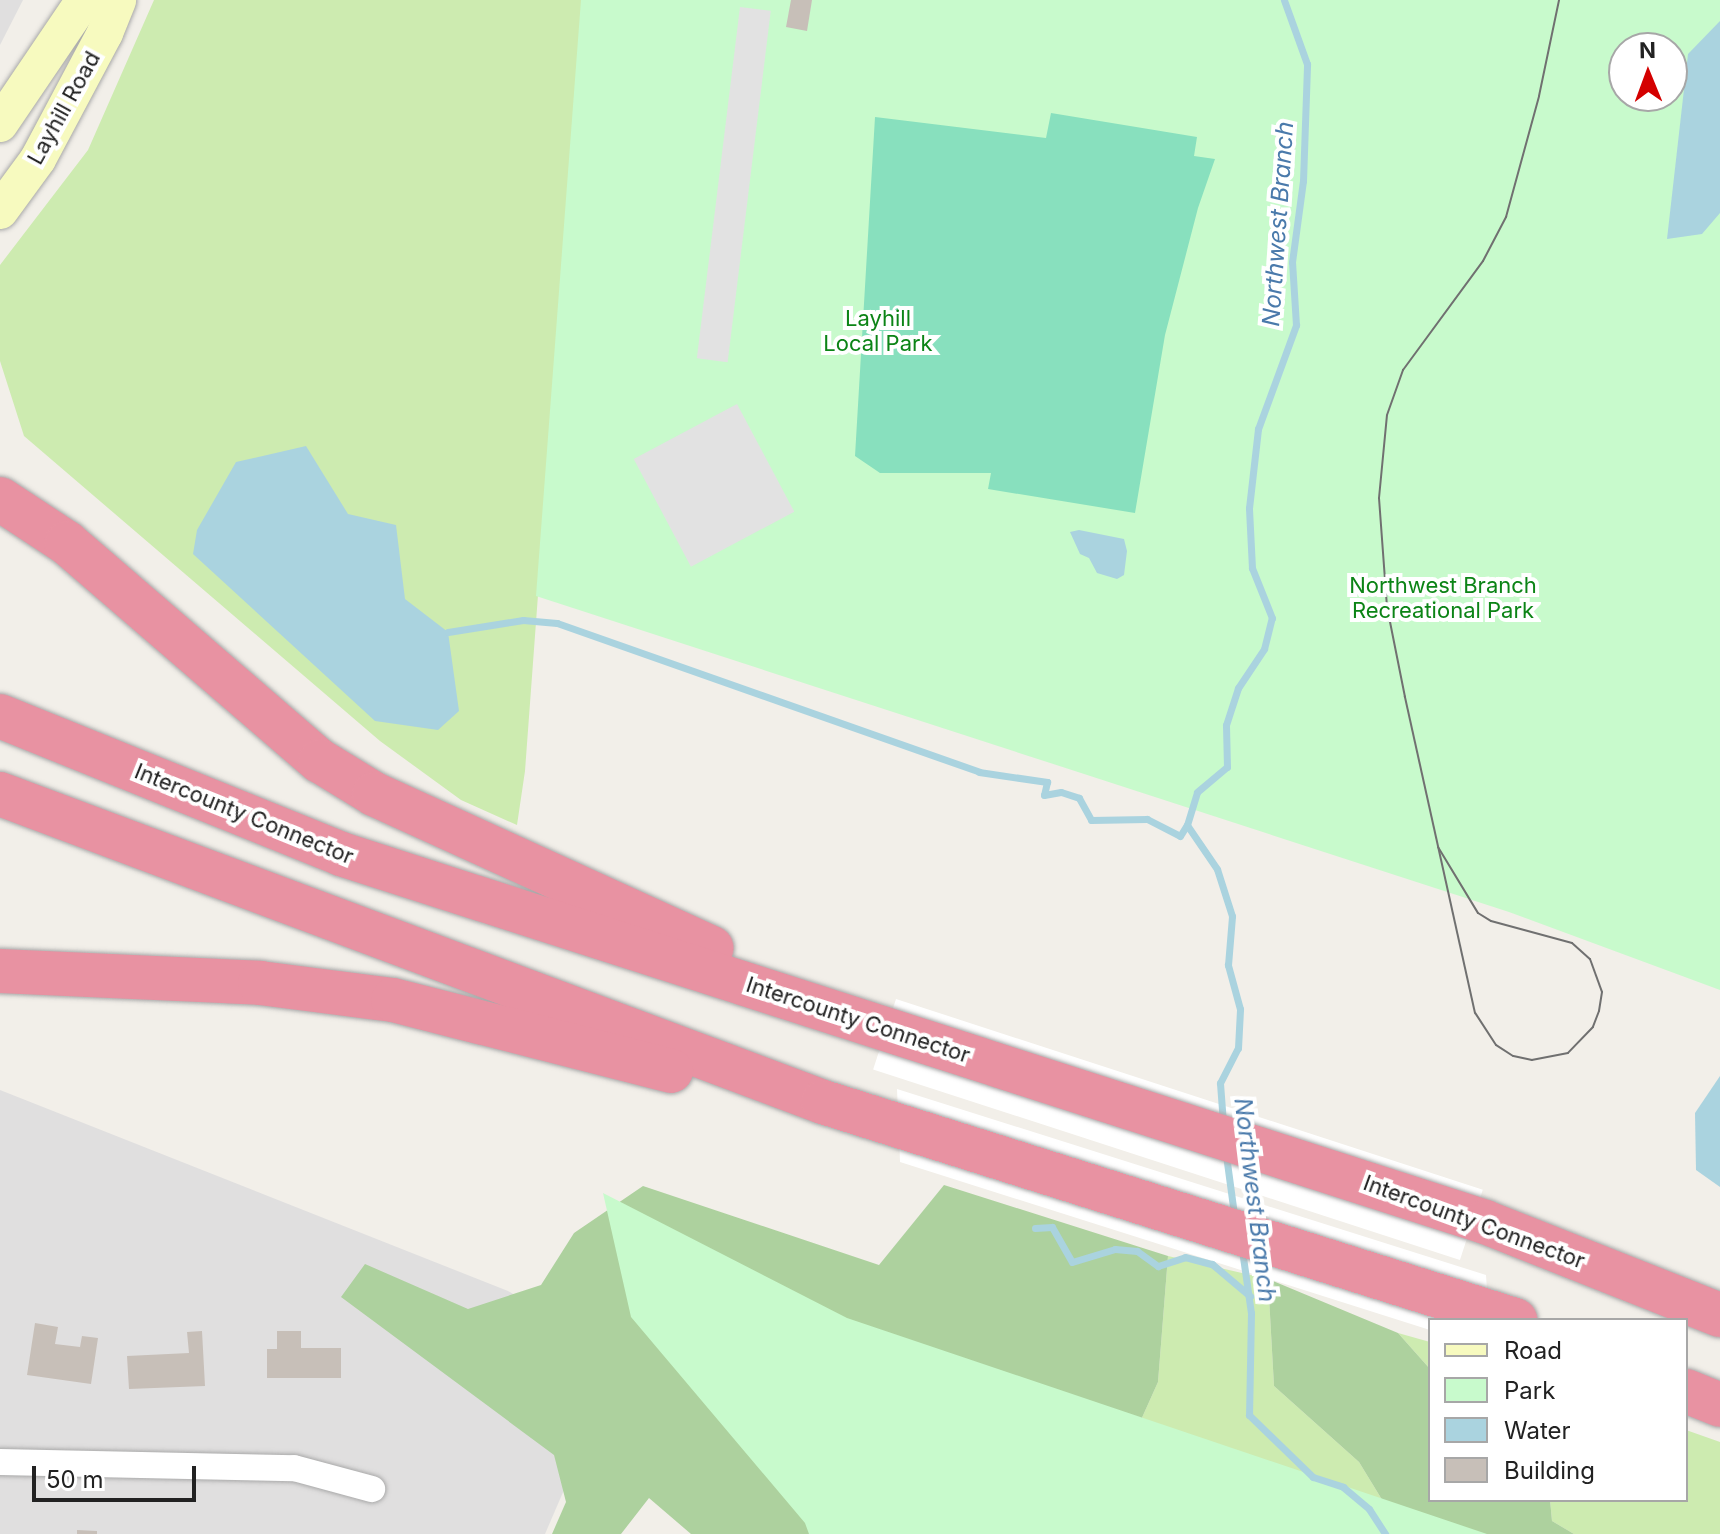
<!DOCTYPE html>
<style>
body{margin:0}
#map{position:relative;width:1720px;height:1534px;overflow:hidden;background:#f2efe9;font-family:Inter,sans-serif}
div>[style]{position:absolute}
.residential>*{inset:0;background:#e0dfdf}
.grass>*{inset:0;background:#cdebb0}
.forest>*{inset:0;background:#add19e}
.park>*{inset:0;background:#c8facc}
.pitch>*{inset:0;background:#88e0be}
.parking>*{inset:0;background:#e2e2e2;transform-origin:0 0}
.water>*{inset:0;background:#aad3df}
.pier>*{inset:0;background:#fff;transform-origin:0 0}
.stream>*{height:7px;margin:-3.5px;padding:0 3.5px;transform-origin:3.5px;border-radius:3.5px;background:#aad3df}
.building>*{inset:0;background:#c7bfb8}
.roads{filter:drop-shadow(0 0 2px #a9a9a9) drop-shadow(0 0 2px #a9a9a9)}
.street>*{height:26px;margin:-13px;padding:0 13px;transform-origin:13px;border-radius:13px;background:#fff}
.secondary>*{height:36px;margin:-18px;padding:0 18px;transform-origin:18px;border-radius:18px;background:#f7fabf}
.highway>*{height:44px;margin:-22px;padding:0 22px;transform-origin:22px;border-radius:22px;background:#e892a2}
.tram>*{height:2px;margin:-1px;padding:0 1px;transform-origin:1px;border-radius:1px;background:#707070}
span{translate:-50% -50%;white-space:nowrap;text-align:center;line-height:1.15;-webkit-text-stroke:8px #fff;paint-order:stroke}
.street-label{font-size:22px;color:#222}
.park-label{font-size:22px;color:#0c8416}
.water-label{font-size:24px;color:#4a7aab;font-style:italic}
.legend{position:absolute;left:1428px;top:1318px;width:260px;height:184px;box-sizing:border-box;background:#fff;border:2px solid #a7a7a7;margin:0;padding:10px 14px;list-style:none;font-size:24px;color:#222}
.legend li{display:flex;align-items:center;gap:16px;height:40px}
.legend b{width:40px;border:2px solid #a7a7a7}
.north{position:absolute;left:1608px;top:32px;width:80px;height:80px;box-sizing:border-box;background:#fff;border:2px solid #a7a7a7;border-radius:50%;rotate:359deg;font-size:22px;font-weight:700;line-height:32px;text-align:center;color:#222}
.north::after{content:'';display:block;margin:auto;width:28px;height:36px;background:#d40000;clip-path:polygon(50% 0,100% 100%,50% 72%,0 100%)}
.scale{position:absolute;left:32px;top:1466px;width:164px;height:36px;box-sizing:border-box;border:4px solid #222;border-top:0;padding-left:10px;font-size:24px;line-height:28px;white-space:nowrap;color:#222;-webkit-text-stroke:6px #fff;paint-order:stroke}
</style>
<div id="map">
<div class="residential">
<div style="clip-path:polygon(0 0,23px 0,0 45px)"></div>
<div style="clip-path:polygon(0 1090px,508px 1291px,572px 1328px,570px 1476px,545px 1534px,0 1534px)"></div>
</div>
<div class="grass">
<div style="clip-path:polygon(154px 0,582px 0,525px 771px,517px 825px,461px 800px,380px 741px,24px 436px,0 361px,0 265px,88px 150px)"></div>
<div style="clip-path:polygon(1168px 1256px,1268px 1279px,1274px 1386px,1359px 1462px,1403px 1534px,1119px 1469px,1158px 1382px)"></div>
<div style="clip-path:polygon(1398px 1333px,1430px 1342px,1430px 1369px)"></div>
<div style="clip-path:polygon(1686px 1430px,1720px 1442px,1720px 1534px,1574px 1534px,1552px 1521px,1550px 1500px,1686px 1500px)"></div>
</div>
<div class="forest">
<div style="clip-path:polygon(944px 1185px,1168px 1256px,1158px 1382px,1119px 1469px,1179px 1534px,691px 1534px,649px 1498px,621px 1534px,552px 1534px,566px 1502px,554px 1455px,341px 1297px,365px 1264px,468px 1309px,541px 1285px,574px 1233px,643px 1186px,879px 1265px)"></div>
<div style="clip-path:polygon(1268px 1279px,1398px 1333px,1430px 1369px,1430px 1500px,1550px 1500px,1552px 1521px,1574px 1534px,1403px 1534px,1359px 1462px,1274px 1386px)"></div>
</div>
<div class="park">
<div style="clip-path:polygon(evenodd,581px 0,1720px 0,1720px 990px,1509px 912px,536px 596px,581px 0,1624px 48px,1672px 48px,1672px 96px,1624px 96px,1624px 48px)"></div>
<div style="clip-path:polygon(603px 1193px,847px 1318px,1487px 1534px,809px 1534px,805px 1523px,631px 1317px)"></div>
</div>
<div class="pitch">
<div style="clip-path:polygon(1051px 113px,1197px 137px,1194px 156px,1215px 159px,1198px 208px,1165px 335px,1135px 513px,988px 489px,991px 473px,880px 473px,855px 456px,875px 117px,1046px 138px)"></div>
</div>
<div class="parking">
<div style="left:740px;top:7px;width:31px;height:354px;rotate:7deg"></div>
<div style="left:737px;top:404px;width:122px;height:117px;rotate:62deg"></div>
</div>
<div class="water">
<div style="clip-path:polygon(1720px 21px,1720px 213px,1702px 234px,1667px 239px,1688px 54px)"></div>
<div style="clip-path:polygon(306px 446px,348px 514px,396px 525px,405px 599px,448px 632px,459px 711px,438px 730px,375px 721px,193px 554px,197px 530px,236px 462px)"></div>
<div style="clip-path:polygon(1079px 530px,1124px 539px,1127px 551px,1124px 575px,1117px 579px,1097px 573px,1089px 558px,1080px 554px,1070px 532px)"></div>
<div style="clip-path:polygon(1720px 1076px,1720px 1187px,1696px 1170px,1695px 1113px)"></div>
</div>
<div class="pier">
<div style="left:896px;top:999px;width:617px;height:74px;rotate:18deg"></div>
<div style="clip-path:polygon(897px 1089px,1486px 1275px,1489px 1320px,1430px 1320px,1430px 1330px,900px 1162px)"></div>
</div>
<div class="stream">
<div style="left:448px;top:632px;width:76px;rotate:-9.1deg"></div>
<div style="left:523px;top:620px;width:34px;rotate:5deg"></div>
<div style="left:557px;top:623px;width:448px;rotate:19.4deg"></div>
<div style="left:979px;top:772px;width:69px;rotate:8.4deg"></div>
<div style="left:1047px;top:782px;width:13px;rotate:103deg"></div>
<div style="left:1044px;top:795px;width:17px;rotate:-10deg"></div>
<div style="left:1061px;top:792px;width:19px;rotate:18deg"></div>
<div style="left:1079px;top:798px;width:25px;rotate:61deg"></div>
<div style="left:1091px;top:820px;width:56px;rotate:-1deg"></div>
<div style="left:1147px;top:819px;width:37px;rotate:27deg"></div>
<div style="left:1180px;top:836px;width:13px;rotate:-58deg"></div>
<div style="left:1223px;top:1123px;width:40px;rotate:-94.3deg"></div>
<div style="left:1220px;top:1083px;width:39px;rotate:-63deg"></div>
<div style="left:1238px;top:1048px;width:39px;rotate:-87deg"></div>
<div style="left:1240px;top:1009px;width:46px;rotate:-105.3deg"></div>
<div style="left:1228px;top:965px;width:49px;rotate:-85.3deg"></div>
<div style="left:1232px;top:916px;width:49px;rotate:-107.7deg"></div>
<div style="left:1217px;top:869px;width:53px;rotate:-124.3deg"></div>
<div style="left:1187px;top:825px;width:34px;rotate:-73deg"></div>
<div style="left:1197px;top:792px;width:39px;rotate:-40deg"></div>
<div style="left:1227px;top:767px;width:42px;rotate:-91.4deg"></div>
<div style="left:1226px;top:725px;width:39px;rotate:-72deg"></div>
<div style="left:1238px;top:688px;width:47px;rotate:-56.3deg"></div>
<div style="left:1264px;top:649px;width:32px;rotate:-76deg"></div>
<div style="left:1272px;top:618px;width:54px;rotate:-111.8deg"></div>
<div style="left:1252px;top:568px;width:60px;rotate:-92.9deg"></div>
<div style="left:1249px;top:508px;width:80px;rotate:-83.5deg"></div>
<div style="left:1258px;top:429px;width:111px;rotate:-69.9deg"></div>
<div style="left:1296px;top:325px;width:63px;rotate:-93.6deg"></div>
<div style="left:1292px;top:262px;width:82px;rotate:-82.3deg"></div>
<div style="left:1303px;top:181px;width:117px;rotate:-88deg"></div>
<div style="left:1307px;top:64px;width:68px;rotate:-109.8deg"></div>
<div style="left:1226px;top:1155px;width:60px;rotate:82.3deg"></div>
<div style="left:1035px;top:1228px;width:17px;rotate:-3deg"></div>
<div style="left:1052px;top:1227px;width:40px;rotate:60.3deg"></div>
<div style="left:1072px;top:1262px;width:45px;rotate:-16.8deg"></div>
<div style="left:1115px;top:1249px;width:22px;rotate:5deg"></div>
<div style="left:1137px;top:1251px;width:26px;rotate:36deg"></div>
<div style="left:1158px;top:1266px;width:28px;rotate:-18deg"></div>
<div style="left:1185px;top:1257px;width:28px;rotate:15deg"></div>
<div style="left:1212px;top:1264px;width:50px;rotate:40.1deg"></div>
<div style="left:1242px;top:1250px;width:64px;rotate:81.9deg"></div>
<div style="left:1251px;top:1313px;width:102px;rotate:91.1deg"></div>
<div style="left:1249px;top:1415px;width:89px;rotate:44.1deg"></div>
<div style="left:1313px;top:1477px;width:32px;rotate:18deg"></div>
<div style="left:1343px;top:1487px;width:34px;rotate:40deg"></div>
<div style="left:1369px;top:1509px;width:30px;rotate:57deg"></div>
</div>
<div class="building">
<div style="clip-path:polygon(791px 0,812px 0,807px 31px,786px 27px)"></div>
<div style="clip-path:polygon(35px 1323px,58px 1327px,55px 1344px,80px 1347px,82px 1336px,98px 1338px,91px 1384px,27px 1375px)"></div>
<div style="clip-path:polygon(202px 1331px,205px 1386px,129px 1389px,127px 1356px,189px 1353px,187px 1332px)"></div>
<div style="clip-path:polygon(277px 1331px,301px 1331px,301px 1348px,341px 1348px,341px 1378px,267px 1378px,267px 1349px,277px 1349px)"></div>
<div style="clip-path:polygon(77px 1530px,97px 1531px,97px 1534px,77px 1534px)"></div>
</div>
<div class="roads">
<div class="street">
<div style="left:0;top:1462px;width:294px;rotate:1.2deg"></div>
<div style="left:294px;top:1468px;width:81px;rotate:15.1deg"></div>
</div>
<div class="secondary">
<div style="left:0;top:124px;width:150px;rotate:-55.9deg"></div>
<div style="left:0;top:211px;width:64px;rotate:-53.8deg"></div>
<div style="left:38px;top:159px;width:143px;rotate:-62deg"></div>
<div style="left:105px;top:33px;width:35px;rotate:-68deg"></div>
</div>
<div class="highway">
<div style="left:0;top:499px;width:80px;rotate:33.3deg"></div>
<div style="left:67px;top:543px;width:334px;rotate:40.8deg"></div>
<div style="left:320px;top:761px;width:63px;rotate:31.4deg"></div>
<div style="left:374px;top:794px;width:371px;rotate:24.5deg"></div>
<div style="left:0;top:716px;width:368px;rotate:22deg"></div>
<div style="left:341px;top:854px;width:1202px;rotate:17.83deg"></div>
<div style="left:1485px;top:1222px;width:253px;rotate:21.6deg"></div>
<div style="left:0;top:794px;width:879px;rotate:20.52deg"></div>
<div style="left:823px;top:1102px;width:726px;rotate:17.49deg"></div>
<div style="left:0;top:971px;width:260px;rotate:2.6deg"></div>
<div style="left:260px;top:983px;width:134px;rotate:7.3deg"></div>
<div style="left:393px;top:1000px;width:287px;rotate:14.3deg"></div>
<div style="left:1686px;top:1391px;width:37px;rotate:22deg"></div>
</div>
</div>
<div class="tram">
<div style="left:1438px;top:847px;width:77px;rotate:58.8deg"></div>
<div style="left:1478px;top:913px;width:15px;rotate:32deg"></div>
<div style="left:1491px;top:921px;width:84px;rotate:15.2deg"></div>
<div style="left:1572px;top:943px;width:24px;rotate:42deg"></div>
<div style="left:1590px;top:959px;width:35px;rotate:70deg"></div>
<div style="left:1602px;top:992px;width:19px;rotate:99deg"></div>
<div style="left:1599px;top:1011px;width:17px;rotate:111deg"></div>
<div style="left:1593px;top:1027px;width:36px;rotate:134deg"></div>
<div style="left:1568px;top:1053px;width:37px;rotate:169deg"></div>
<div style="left:1532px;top:1060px;width:19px;rotate:-168deg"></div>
<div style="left:1513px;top:1056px;width:20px;rotate:-147deg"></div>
<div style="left:1496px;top:1045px;width:38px;rotate:-123deg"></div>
<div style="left:1475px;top:1013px;width:324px;rotate:-102.5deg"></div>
<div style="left:1405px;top:697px;width:92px;rotate:-101.3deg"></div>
<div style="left:1387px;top:607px;width:109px;rotate:-94.2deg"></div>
<div style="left:1379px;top:498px;width:83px;rotate:-84.5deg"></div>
<div style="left:1387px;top:415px;width:48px;rotate:-70.4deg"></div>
<div style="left:1403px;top:370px;width:135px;rotate:-53.7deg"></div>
<div style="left:1483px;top:261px;width:50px;rotate:-62.4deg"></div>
<div style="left:1506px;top:217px;width:125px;rotate:-74.7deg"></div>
<div style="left:1539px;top:96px;width:98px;rotate:-78.2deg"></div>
</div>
<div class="street-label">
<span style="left:64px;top:108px;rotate:-61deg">Layhill Road</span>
<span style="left:244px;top:814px;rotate:22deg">Intercounty Connector</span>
<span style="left:858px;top:1020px;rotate:18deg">Intercounty Connector</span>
<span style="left:1474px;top:1222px;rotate:20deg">Intercounty Connector</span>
</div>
<div class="park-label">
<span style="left:878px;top:331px">Layhill<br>Local Park</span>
<span style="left:1443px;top:598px">Northwest Branch<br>Recreational Park</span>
</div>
<div class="water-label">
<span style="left:1278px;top:224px;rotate:-86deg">Northwest Branch</span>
<span style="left:1255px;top:1200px;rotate:83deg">Northwest Branch</span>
</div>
<ul class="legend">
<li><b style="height:10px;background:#f7fabf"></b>Road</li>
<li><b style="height:22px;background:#c8facc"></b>Park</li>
<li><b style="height:22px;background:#aad3df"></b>Water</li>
<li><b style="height:22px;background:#c7bfb8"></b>Building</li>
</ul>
<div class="north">N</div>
<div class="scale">50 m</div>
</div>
